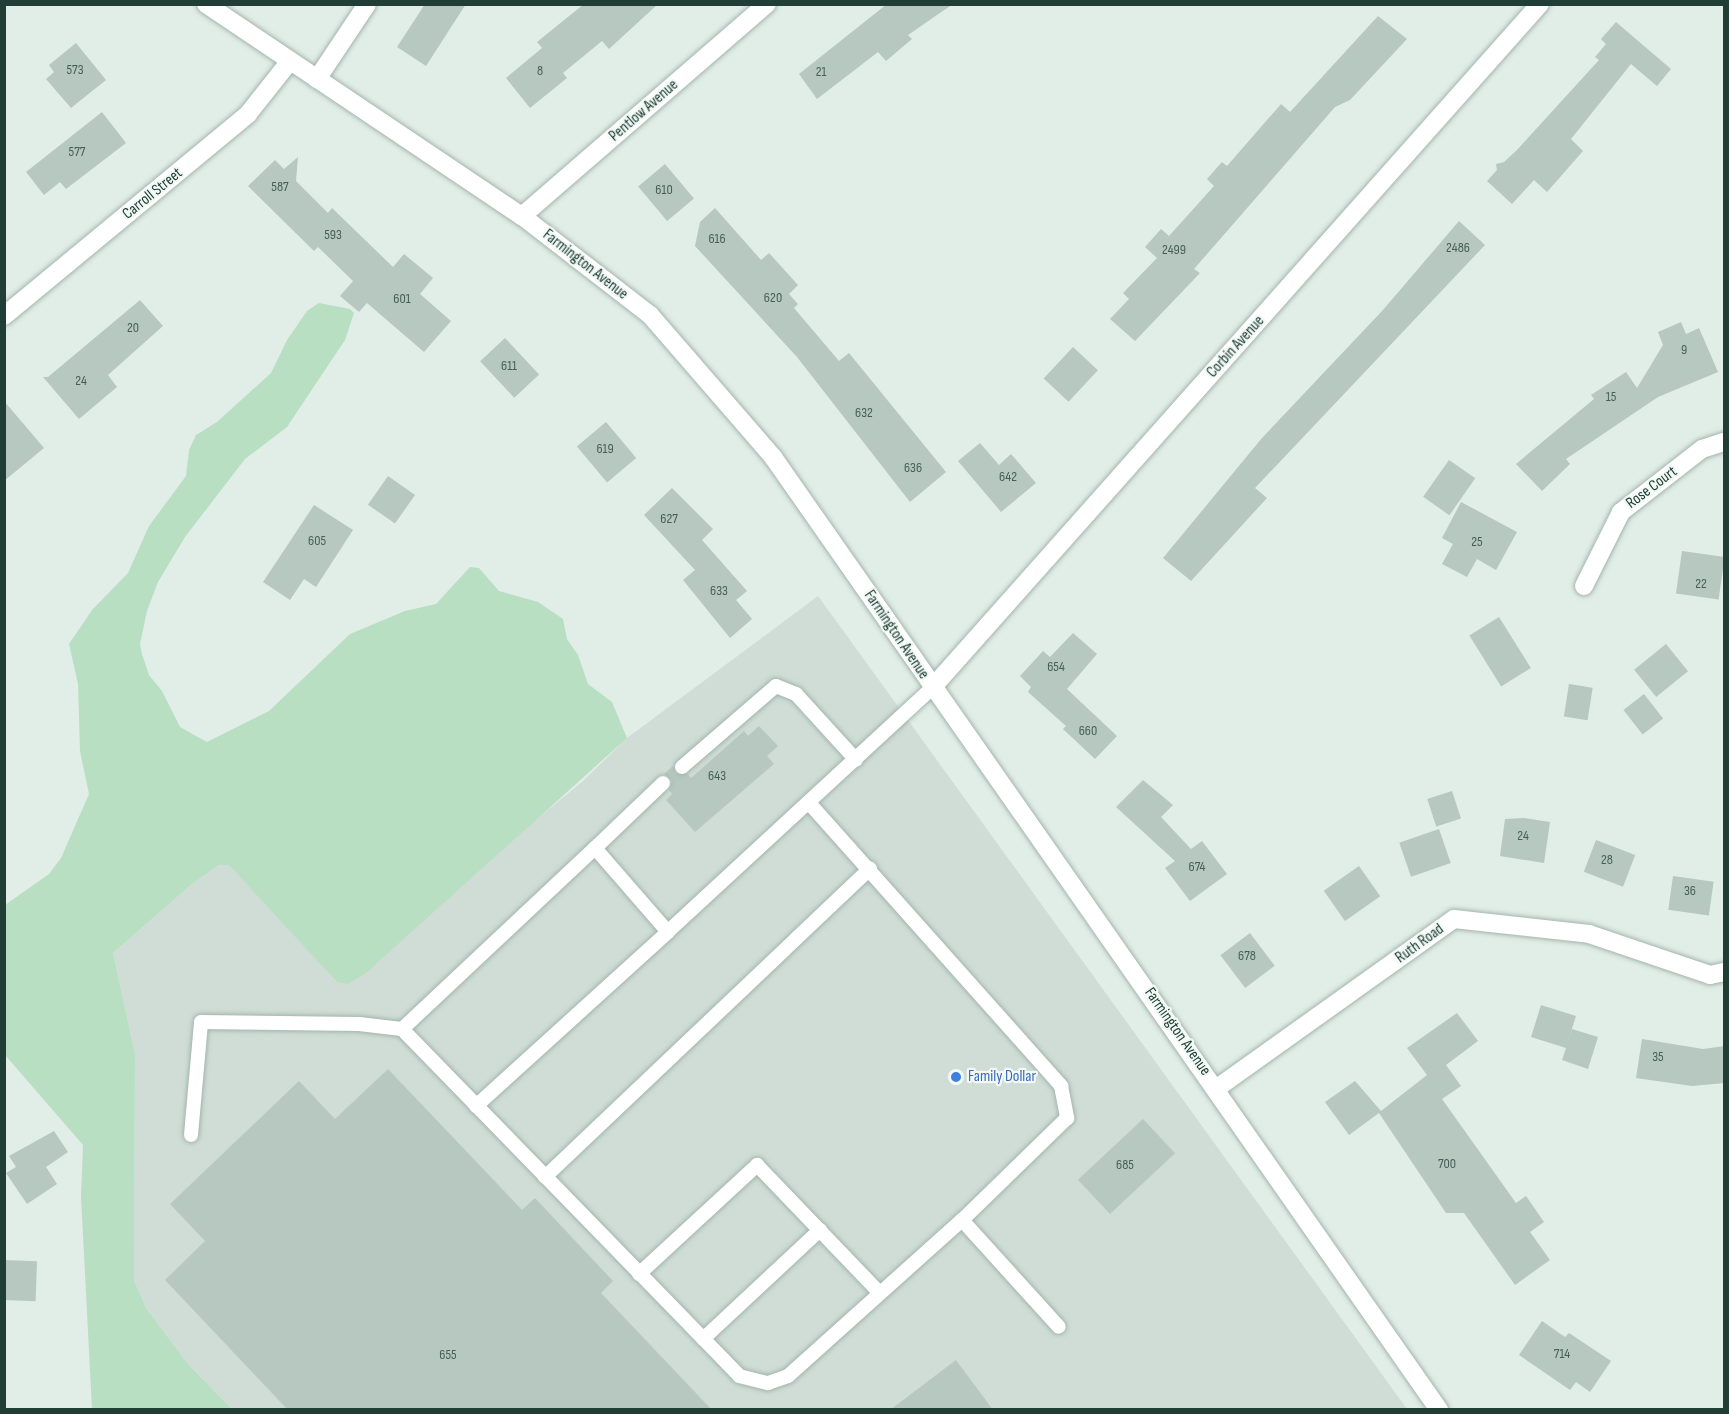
<!DOCTYPE html>
<style>
body{margin:0}
#map{position:relative;width:1729px;height:1414px;overflow:hidden;background:#e1ede7;font-family:"Sofia Sans Condensed",sans-serif}
div>[style]{position:absolute}
.built>*{inset:0;background:#cfddd6}
.green>*{inset:0;background:#b9dfc3}
.building>*{inset:0;background:#b6c8c0;transform-origin:0 0}
.roads{filter:drop-shadow(0 0 2px #a3b5ae) drop-shadow(0 0 2px #a3b5ae)}
.service>*{height:14px;margin:-7px;padding:0 7px;transform-origin:7px;border-radius:7px;background:#fff}
.minor>*{height:18px;margin:-9px;padding:0 9px;transform-origin:9px;border-radius:9px;background:#fff}
.secondary>*{height:18px;margin:-9px;padding:0 9px;transform-origin:9px;border-radius:9px;background:#fff}
.dots>*{width:16px;height:16px;translate:-50% -50%;box-sizing:border-box;border:3px solid #f2f9f5;border-radius:50%}
span{translate:-50% -50%;white-space:nowrap;text-align:center;line-height:1.15;-webkit-text-stroke:4.5px #f2f9f5;paint-order:stroke}
.number-label{font-size:14px;color:#466058}
.number-label span{-webkit-text-stroke-width:0}
.street-label{font-size:16px;color:#203e36}
.shop-label{font-size:16px;color:#366cbe}
.left{translate:0 -50%;text-align:left}
.frame{position:absolute;inset:0;border:6px solid #203e36;pointer-events:none}
</style>
<div id="map">
<div class="built">
<div style="clip-path:polygon(818px 596px,1407px 1409px,232px 1409px,188px 1364px,146px 1308px,134px 1280px,135px 1054px,113px 953px,192px 884px,219px 865px,229px 864px,337px 982px,582px 782px,627px 738px)"></div>
</div>
<div class="green">
<div style="clip-path:polygon(319px 303px,350px 309px,354px 313px,345px 340px,287px 427px,245px 459px,185px 537px,158px 582px,147px 611px,140px 644px,142px 654px,149px 675px,162px 691px,180px 727px,207px 742px,269px 711px,350px 634px,405px 611px,436px 604px,470px 567px,479px 568px,499px 591px,538px 602px,563px 619px,567px 639px,578px 655px,588px 684px,612px 702px,627px 738px,366px 973px,348px 984px,337px 982px,323px 967px,229px 865px,219px 865px,192px 884px,113px 953px,135px 1054px,134px 1280px,146px 1308px,188px 1364px,232px 1409px,92px 1409px,81px 1197px,83px 1145px,5px 1055px,5px 905px,49px 874px,61px 858px,89px 794px,80px 751px,78px 684px,69px 644px,92px 610px,128px 573px,149px 526px,186px 476px,189px 450px,196px 435px,217px 422px,271px 373px,287px 340px,307px 311px)"></div>
</div>
<div class="building">
<div style="clip-path:polygon(425px 4px,466px 4px,426px 66px,397px 47px)"></div>
<div style="clip-path:polygon(584px 4px,658px 4px,609px 49px,602px 41px,563px 73px,567px 78px,530px 108px,506px 78px,542px 48px,537px 42px)"></div>
<div style="clip-path:polygon(887px 4px,953px 4px,908px 35px,912px 39px,886px 61px,878px 52px,817px 99px,799px 74px)"></div>
<div style="clip-path:polygon(1378px 16px,1407px 39px,1350px 100px,1335px 107px,1194px 269px,1200px 273px,1135px 341px,1110px 319px,1129px 299px,1123px 293px,1157px 258px,1145px 247px,1161px 229px,1169px 236px,1214px 186px,1207px 179px,1222px 162px,1227px 166px,1281px 104px,1290px 112px)"></div>
<div style="clip-path:polygon(1616px 22px,1671px 69px,1657px 86px,1631px 64px,1571px 139px,1583px 151px,1547px 192px,1534px 180px,1512px 204px,1487px 181px,1497px 170px,1496px 164px,1504px 162px,1517px 150px,1599px 60px,1595px 57px,1606px 44px,1601px 39px)"></div>
<div style="clip-path:polygon(76px 43px,106px 80px,71px 108px,46px 79px,54px 72px,49px 65px)"></div>
<div style="clip-path:polygon(102px 112px,126px 143px,66px 189px,60px 182px,44px 195px,26px 172px)"></div>
<div style="clip-path:polygon(298px 157px,296px 181px,328px 213px,332px 208px,393px 267px,404px 254px,433px 278px,420px 294px,451px 321px,424px 352px,367px 303px,359px 312px,340px 296px,353px 281px,318px 247px,314px 251px,248px 186px,275px 160px,284px 169px)"></div>
<div style="left:665px;top:164px;width:45px;height:35px;rotate:50deg"></div>
<div style="clip-path:polygon(715px 208px,761px 260px,769px 253px,798px 285px,789px 294px,798px 304px,794px 308px,839px 361px,849px 353px,946px 472px,910px 502px,797px 357px,695px 246px,700px 222px)"></div>
<div style="clip-path:polygon(1459px 221px,1485px 245px,1255px 488px,1267px 498px,1191px 581px,1163px 558px,1262px 438px,1383px 310px)"></div>
<div style="clip-path:polygon(140px 300px,163px 326px,108px 375px,117px 387px,79px 419px,43px 377px,48px 377px)"></div>
<div style="clip-path:polygon(1681px 322px,1686px 334px,1699px 328px,1718px 372px,1658px 397px,1566px 459px,1570px 464px,1542px 491px,1516px 464px,1594px 399px,1591px 395px,1626px 372px,1637px 388px,1663px 345px,1658px 332px)"></div>
<div style="left:505px;top:338px;width:50px;height:34px;rotate:47deg"></div>
<div style="left:1073px;top:347px;width:34px;height:43px;rotate:43deg"></div>
<div style="clip-path:polygon(4px 401px,44px 448px,4px 481px)"></div>
<div style="left:606px;top:422px;width:47px;height:38px;rotate:50deg"></div>
<div style="clip-path:polygon(980px 443px,999px 465px,1011px 454px,1036px 483px,1001px 512px,958px 461px)"></div>
<div style="left:1449px;top:460px;width:32px;height:45px;rotate:35deg"></div>
<div style="left:388px;top:476px;width:33px;height:35px;rotate:35deg"></div>
<div style="clip-path:polygon(672px 488px,713px 529px,702px 540px,747px 591px,736px 600px,752px 619px,730px 638px,683px 580px,695px 570px,644px 515px)"></div>
<div style="clip-path:polygon(1461px 502px,1517px 532px,1496px 570px,1477px 559px,1467px 577px,1442px 564px,1453px 544px,1442px 538px)"></div>
<div style="clip-path:polygon(314px 505px,353px 530px,316px 587px,304px 579px,290px 600px,263px 582px)"></div>
<div style="left:1682px;top:551px;width:43px;height:43px;rotate:8deg"></div>
<div style="left:1499px;top:617px;width:60px;height:35px;rotate:58deg"></div>
<div style="clip-path:polygon(1073px 633px,1097px 654px,1067px 689px,1117px 736px,1095px 759px,1063px 729px,1066px 726px,1028px 692px,1031px 687px,1020px 676px,1043px 651px,1050px 657px)"></div>
<div style="left:1666px;top:644px;width:35px;height:41px;rotate:51deg"></div>
<div style="left:1569px;top:684px;width:24px;height:33px;rotate:9deg"></div>
<div style="left:1644px;top:694px;width:31px;height:26px;rotate:52deg"></div>
<div style="clip-path:polygon(759px 726px,778px 746px,767px 756px,774px 764px,695px 832px,666px 800px,672px 794px,669px 790px,672px 781px,664px 774px,673px 766px,676px 773px,688px 774px,691px 778px,744px 731px,748px 736px)"></div>
<div style="clip-path:polygon(1143px 780px,1173px 805px,1161px 817px,1191px 849px,1202px 841px,1227px 874px,1190px 901px,1165px 868px,1175px 861px,1116px 807px)"></div>
<div style="left:1452px;top:791px;width:29px;height:26px;rotate:72deg"></div>
<div style="clip-path:polygon(1524px 818px,1550px 822px,1544px 863px,1500px 856px,1505px 819px)"></div>
<div style="left:1439px;top:829px;width:36px;height:42px;rotate:71deg"></div>
<div style="left:1596px;top:840px;width:42px;height:34px;rotate:21deg"></div>
<div style="left:1359px;top:866px;width:37px;height:43px;rotate:55deg"></div>
<div style="left:1673px;top:876px;width:41px;height:34px;rotate:8deg"></div>
<div style="left:1250px;top:933px;width:41px;height:37px;rotate:53deg"></div>
<div style="clip-path:polygon(1541px 1005px,1576px 1016px,1566px 1047px,1572px 1029px,1598px 1037px,1588px 1069px,1562px 1060px,1566px 1048px,1531px 1037px)"></div>
<div style="clip-path:polygon(1457px 1013px,1478px 1041px,1446px 1065px,1461px 1086px,1442px 1099px,1516px 1203px,1526px 1196px,1544px 1222px,1530px 1232px,1550px 1260px,1515px 1285px,1464px 1213px,1446px 1213px,1379px 1113px,1349px 1135px,1325px 1102px,1355px 1081px,1381px 1111px,1427px 1075px,1407px 1048px)"></div>
<div style="clip-path:polygon(1642px 1039px,1703px 1049px,1725px 1046px,1725px 1083px,1692px 1086px,1636px 1078px)"></div>
<div style="clip-path:polygon(388px 1069px,522px 1210px,535px 1198px,613px 1281px,601px 1293px,712px 1410px,288px 1410px,165px 1280px,205px 1241px,170px 1204px,299px 1081px,335px 1119px)"></div>
<div style="left:1143px;top:1119px;width:47px;height:89px;rotate:47deg"></div>
<div style="clip-path:polygon(54px 1131px,68px 1152px,46px 1167px,57px 1184px,27px 1204px,6px 1173px,16px 1167px,9px 1156px)"></div>
<div style="left:4px;top:1260px;width:33px;height:40px;rotate:2deg"></div>
<div style="clip-path:polygon(1542px 1321px,1565px 1337px,1569px 1333px,1611px 1361px,1590px 1392px,1576px 1382px,1570px 1390px,1519px 1355px)"></div>
<div style="clip-path:polygon(956px 1360px,993px 1410px,890px 1410px)"></div>
</div>
<div class="roads">
<div class="service">
<div style="left:932px;top:688px;width:359px;rotate:137.3deg"></div>
<div style="left:668px;top:932px;width:111px;rotate:-131deg"></div>
<div style="left:595px;top:848px;width:265px;rotate:136.8deg"></div>
<div style="left:402px;top:1029px;width:484px;rotate:45.8deg"></div>
<div style="left:739px;top:1376px;width:30px;rotate:14deg"></div>
<div style="left:768px;top:1383px;width:21px;rotate:-19deg"></div>
<div style="left:788px;top:1376px;width:234px;rotate:-41.9deg"></div>
<div style="left:962px;top:1220px;width:144px;rotate:47.8deg"></div>
<div style="left:682px;top:767px;width:124px;rotate:-40.8deg"></div>
<div style="left:776px;top:686px;width:22px;rotate:22deg"></div>
<div style="left:796px;top:694px;width:89px;rotate:47.7deg"></div>
<div style="left:810px;top:804px;width:378px;rotate:48.3deg"></div>
<div style="left:1061px;top:1086px;width:33px;rotate:79deg"></div>
<div style="left:1067px;top:1118px;width:146px;rotate:135.8deg"></div>
<div style="left:595px;top:848px;width:94px;rotate:-43.7deg"></div>
<div style="left:476px;top:1106px;width:259px;rotate:-42.2deg"></div>
<div style="left:191px;top:1135px;width:113px;rotate:-84.9deg"></div>
<div style="left:201px;top:1022px;width:158px;rotate:0.7deg"></div>
<div style="left:359px;top:1024px;width:43px;rotate:6.6deg"></div>
<div style="left:545px;top:1177px;width:448px;rotate:-43.5deg"></div>
<div style="left:639px;top:1274px;width:161px;rotate:-42.7deg"></div>
<div style="left:757px;top:1165px;width:176px;rotate:46.2deg"></div>
<div style="left:703px;top:1339px;width:160px;rotate:-43deg"></div>
</div>
<div class="minor">
<div style="left:317px;top:79px;width:90px;rotate:-56.3deg"></div>
<div style="left:522px;top:216px;width:324px;rotate:-40.9deg"></div>
<div style="left:4px;top:316px;width:317px;rotate:-39.6deg"></div>
<div style="left:248px;top:114px;width:68px;rotate:-51.6deg"></div>
<div style="left:1584px;top:586px;width:83px;rotate:-63.4deg"></div>
<div style="left:1621px;top:512px;width:103px;rotate:-37.9deg"></div>
<div style="left:1702px;top:449px;width:23px;rotate:-18deg"></div>
<div style="left:1217px;top:1088px;width:291px;rotate:-35.5deg"></div>
<div style="left:1454px;top:919px;width:136px;rotate:6.3deg"></div>
<div style="left:1589px;top:934px;width:128px;rotate:18.7deg"></div>
<div style="left:1710px;top:975px;width:14px;rotate:-12deg"></div>
</div>
<div class="secondary">
<div style="left:206px;top:4px;width:381px;rotate:33.9deg"></div>
<div style="left:522px;top:216px;width:162px;rotate:37.7deg"></div>
<div style="left:650px;top:315px;width:188px;rotate:49.1deg"></div>
<div style="left:773px;top:457px;width:1163px;rotate:55.05deg"></div>
<div style="left:932px;top:688px;width:915px;rotate:-48.37deg"></div>
</div>
</div>
<div class="dots">
<div style="left:956px;top:1077px;background:#3f7fe0"></div>
</div>
<div class="number-label">
<span style="left:75px;top:70px">573</span>
<span style="left:540px;top:71px">8</span>
<span style="left:821px;top:72px">21</span>
<span style="left:77px;top:152px">577</span>
<span style="left:280px;top:187px">587</span>
<span style="left:664px;top:190px">610</span>
<span style="left:333px;top:235px">593</span>
<span style="left:717px;top:239px">616</span>
<span style="left:1458px;top:248px">2486</span>
<span style="left:1174px;top:250px">2499</span>
<span style="left:773px;top:298px">620</span>
<span style="left:402px;top:299px">601</span>
<span style="left:133px;top:328px">20</span>
<span style="left:1684px;top:350px">9</span>
<span style="left:509px;top:366px">611</span>
<span style="left:81px;top:381px">24</span>
<span style="left:1611px;top:397px">15</span>
<span style="left:864px;top:413px">632</span>
<span style="left:605px;top:449px">619</span>
<span style="left:913px;top:468px">636</span>
<span style="left:1008px;top:477px">642</span>
<span style="left:669px;top:519px">627</span>
<span style="left:317px;top:541px">605</span>
<span style="left:1477px;top:542px">25</span>
<span style="left:1701px;top:584px">22</span>
<span style="left:719px;top:591px">633</span>
<span style="left:1056px;top:667px">654</span>
<span style="left:1088px;top:731px">660</span>
<span style="left:717px;top:776px">643</span>
<span style="left:1523px;top:836px">24</span>
<span style="left:1607px;top:860px">28</span>
<span style="left:1197px;top:867px">674</span>
<span style="left:1690px;top:891px">36</span>
<span style="left:1247px;top:956px">678</span>
<span style="left:1658px;top:1057px">35</span>
<span style="left:1447px;top:1164px">700</span>
<span style="left:1125px;top:1165px">685</span>
<span style="left:1562px;top:1354px">714</span>
<span style="left:448px;top:1355px">655</span>
</div>
<div class="street-label">
<span style="left:644px;top:111px;rotate:-41deg">Pentlow Avenue</span>
<span style="left:153px;top:194px;rotate:-39deg">Carroll Street</span>
<span style="left:585px;top:265px;rotate:38deg">Farmington Avenue</span>
<span style="left:1236px;top:347px;rotate:-48deg">Corbin Avenue</span>
<span style="left:1652px;top:488px;rotate:-37deg">Rose Court</span>
<span style="left:896px;top:635px;rotate:56deg">Farmington Avenue</span>
<span style="left:1420px;top:944px;rotate:-36deg">Ruth Road</span>
<span style="left:1177px;top:1032px;rotate:55deg">Farmington Avenue</span>
</div>
<div class="shop-label">
<span class="left" style="left:968px;top:1077px">Family Dollar</span>
</div>
<div class="frame"></div>
</div>
